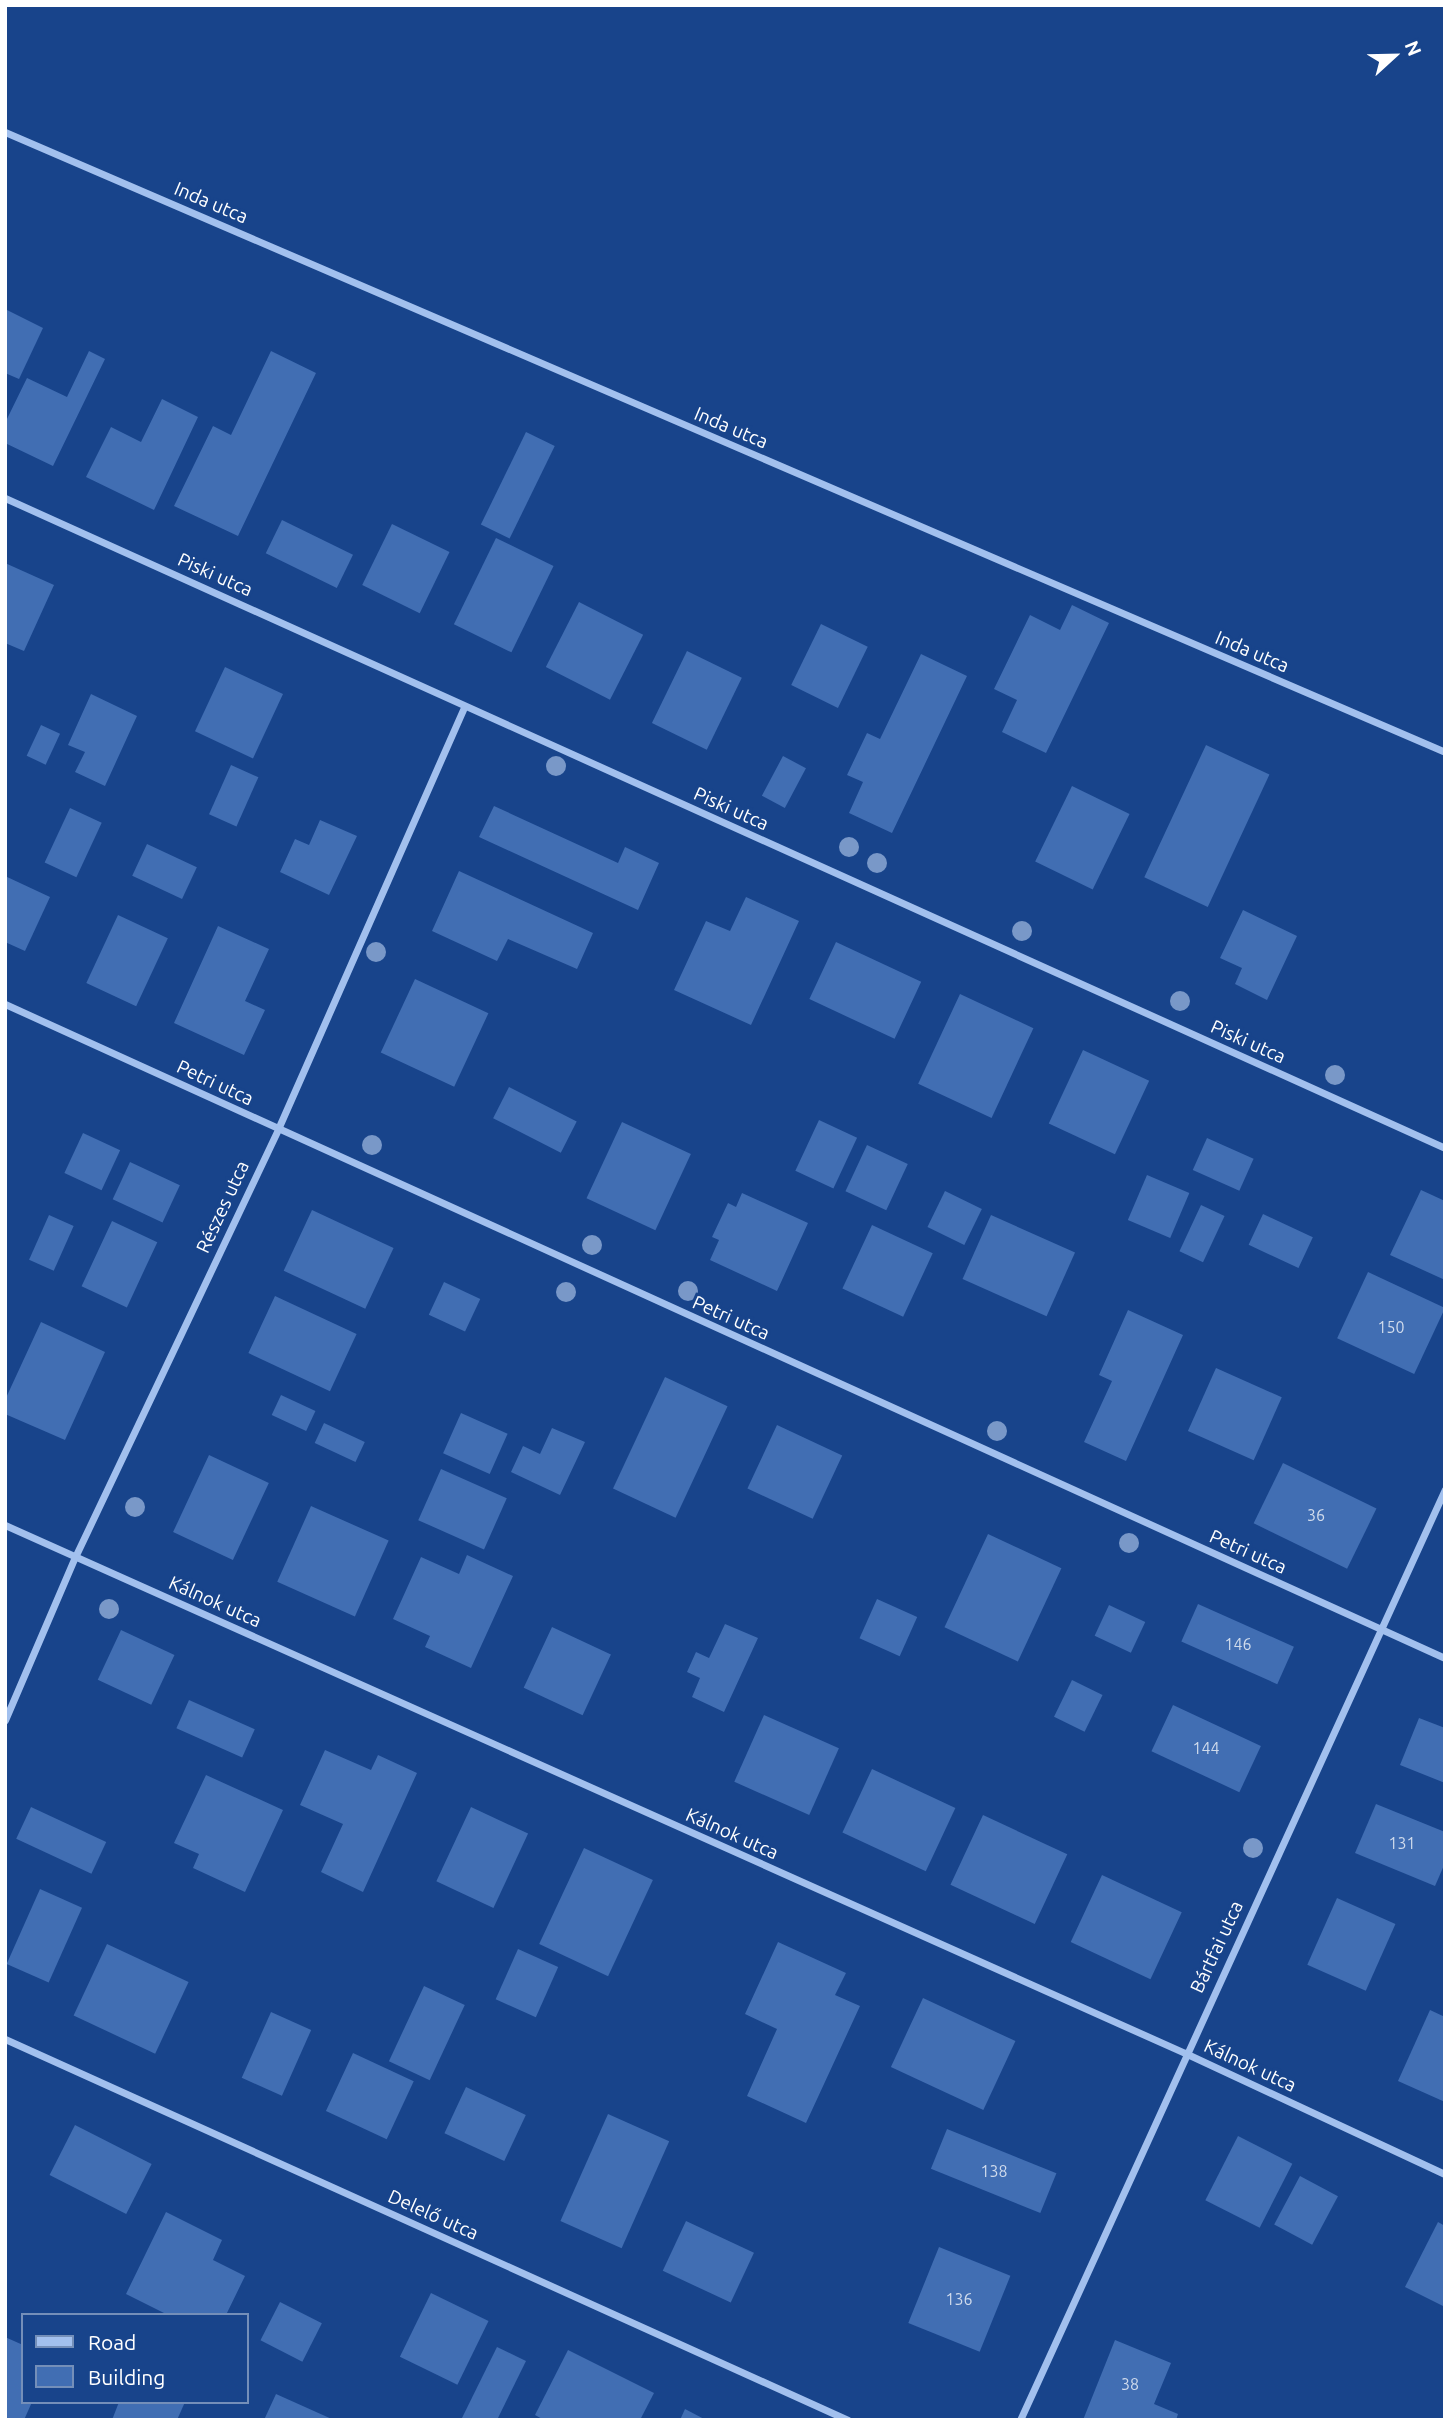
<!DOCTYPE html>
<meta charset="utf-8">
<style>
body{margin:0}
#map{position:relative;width:1450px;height:2425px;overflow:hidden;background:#18448b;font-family:Ubuntu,sans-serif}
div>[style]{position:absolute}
.building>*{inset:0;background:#416eb3;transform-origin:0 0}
.minor>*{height:7px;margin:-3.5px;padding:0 3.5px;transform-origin:3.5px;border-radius:3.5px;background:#a2c0ee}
.trees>*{width:20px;height:20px;margin:-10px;border-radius:50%;background:#7998c8}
span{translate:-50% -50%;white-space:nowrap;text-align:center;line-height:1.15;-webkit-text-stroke:6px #18448b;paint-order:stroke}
.number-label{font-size:16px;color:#d0dbec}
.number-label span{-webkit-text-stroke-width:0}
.street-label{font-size:19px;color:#fff}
.frame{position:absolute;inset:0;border:7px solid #fff;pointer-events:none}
.legend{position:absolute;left:21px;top:2313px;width:228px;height:91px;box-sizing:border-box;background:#18448b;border:2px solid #748fb9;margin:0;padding:9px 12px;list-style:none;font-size:21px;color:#fff}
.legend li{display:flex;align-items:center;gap:14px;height:35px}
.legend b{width:35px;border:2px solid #748fb9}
.north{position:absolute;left:1359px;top:21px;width:70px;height:70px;-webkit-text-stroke:5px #18448b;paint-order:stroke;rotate:68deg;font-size:19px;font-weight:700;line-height:28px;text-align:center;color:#fff}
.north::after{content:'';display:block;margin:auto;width:24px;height:32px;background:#fff;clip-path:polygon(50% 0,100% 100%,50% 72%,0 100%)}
</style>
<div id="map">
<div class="building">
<div style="clip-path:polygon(5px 309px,43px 328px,19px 379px,5px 373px)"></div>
<div style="clip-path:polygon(89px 351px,105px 359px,53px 466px,5px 443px,5px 423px,27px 378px,67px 397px)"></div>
<div style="clip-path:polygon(271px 351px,316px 373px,238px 536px,174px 506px,213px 426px,231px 435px)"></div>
<div style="clip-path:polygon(162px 399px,198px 417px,154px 510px,86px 477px,111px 427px,141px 442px)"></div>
<div style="left:526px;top:432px;width:32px;height:103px;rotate:26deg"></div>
<div style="left:282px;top:520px;width:79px;height:37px;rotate:26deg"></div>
<div style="left:392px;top:524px;width:64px;height:68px;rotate:26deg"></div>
<div style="left:496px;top:538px;width:64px;height:96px;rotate:26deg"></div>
<div style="clip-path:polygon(5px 563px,54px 585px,24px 651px,5px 643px)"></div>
<div style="left:579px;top:602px;width:72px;height:73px;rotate:27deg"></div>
<div style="clip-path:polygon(1072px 605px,1109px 623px,1046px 753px,1002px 732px,1017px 700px,994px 689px,1030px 615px,1060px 630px)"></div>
<div style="left:821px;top:624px;width:52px;height:68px;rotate:26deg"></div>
<div style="left:687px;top:651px;width:61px;height:80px;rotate:26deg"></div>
<div style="clip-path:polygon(921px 654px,967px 676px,892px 833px,849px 813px,863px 782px,847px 775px,867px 733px,880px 739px)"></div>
<div style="left:225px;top:667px;width:64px;height:71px;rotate:25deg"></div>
<div style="clip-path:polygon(91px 694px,137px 716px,105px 786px,75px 772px,85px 752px,68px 745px)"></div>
<div style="left:41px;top:725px;width:21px;height:34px;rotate:25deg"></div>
<div style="left:1206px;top:745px;width:70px;height:146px;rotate:25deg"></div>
<div style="left:783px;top:756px;width:26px;height:45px;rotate:28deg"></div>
<div style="left:231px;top:765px;width:30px;height:54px;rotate:24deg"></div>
<div style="left:1072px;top:786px;width:64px;height:84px;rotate:26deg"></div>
<div style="clip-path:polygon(494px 806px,618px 863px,625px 847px,659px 863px,638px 910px,479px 837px)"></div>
<div style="left:70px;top:808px;width:35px;height:60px;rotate:25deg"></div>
<div style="clip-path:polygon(320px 820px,357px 836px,329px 895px,280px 872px,295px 839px,309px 845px)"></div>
<div style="left:147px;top:844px;width:55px;height:35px;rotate:25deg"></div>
<div style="clip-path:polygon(459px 871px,593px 933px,577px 969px,508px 939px,497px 961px,432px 931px)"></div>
<div style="clip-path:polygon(5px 876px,50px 897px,25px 951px,5px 942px)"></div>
<div style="clip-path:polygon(746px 897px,799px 921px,751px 1025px,674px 990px,706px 921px,730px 931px)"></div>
<div style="clip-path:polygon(1243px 910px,1297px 936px,1267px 1000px,1235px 984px,1242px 968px,1220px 958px)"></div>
<div style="left:118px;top:915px;width:55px;height:75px;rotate:25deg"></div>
<div style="clip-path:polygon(218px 926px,269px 949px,245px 1001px,265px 1010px,244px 1055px,174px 1023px)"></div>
<div style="left:836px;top:942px;width:94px;height:63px;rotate:25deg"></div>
<div style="left:415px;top:979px;width:81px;height:81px;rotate:25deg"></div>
<div style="left:960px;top:994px;width:81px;height:99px;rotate:25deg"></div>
<div style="left:1083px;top:1050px;width:73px;height:81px;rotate:25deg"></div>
<div style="left:509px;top:1087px;width:76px;height:35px;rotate:27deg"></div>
<div style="left:819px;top:1120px;width:42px;height:56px;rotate:25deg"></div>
<div style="left:622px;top:1122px;width:76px;height:84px;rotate:25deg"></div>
<div style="left:83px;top:1133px;width:41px;height:44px;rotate:25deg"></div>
<div style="left:1207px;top:1138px;width:51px;height:35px;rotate:24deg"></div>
<div style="left:867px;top:1145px;width:45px;height:51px;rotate:25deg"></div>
<div style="left:130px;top:1162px;width:55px;height:41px;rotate:25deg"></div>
<div style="left:1147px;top:1175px;width:46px;height:49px;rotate:23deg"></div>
<div style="clip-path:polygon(1421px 1190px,1445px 1201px,1445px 1280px,1390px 1255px)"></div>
<div style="left:945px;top:1191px;width:41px;height:40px;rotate:26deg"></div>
<div style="clip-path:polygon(742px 1193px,808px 1223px,777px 1291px,710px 1260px,719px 1240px,712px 1237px,728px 1203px,736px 1207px)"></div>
<div style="left:1201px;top:1205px;width:26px;height:51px;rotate:25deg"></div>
<div style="left:312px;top:1210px;width:90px;height:67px;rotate:25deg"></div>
<div style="left:1263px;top:1214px;width:55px;height:34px;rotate:25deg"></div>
<div style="left:49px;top:1215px;width:27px;height:49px;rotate:24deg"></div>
<div style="left:991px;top:1215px;width:92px;height:70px;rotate:24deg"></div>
<div style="left:112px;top:1221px;width:50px;height:72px;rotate:25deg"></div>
<div style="left:872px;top:1225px;width:67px;height:70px;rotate:25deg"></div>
<div style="left:1368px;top:1272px;width:85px;height:73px;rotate:25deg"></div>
<div style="left:444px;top:1282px;width:40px;height:36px;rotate:25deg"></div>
<div style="left:275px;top:1296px;width:90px;height:63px;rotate:25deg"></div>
<div style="clip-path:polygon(1128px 1310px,1183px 1335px,1126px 1461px,1084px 1442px,1112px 1381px,1099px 1375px)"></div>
<div style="clip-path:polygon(41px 1322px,105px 1352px,65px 1440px,5px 1414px,5px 1400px)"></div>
<div style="left:1216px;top:1368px;width:72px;height:69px;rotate:24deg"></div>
<div style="left:665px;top:1377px;width:69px;height:123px;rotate:25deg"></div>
<div style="left:281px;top:1395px;width:38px;height:22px;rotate:25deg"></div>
<div style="left:461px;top:1413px;width:51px;height:44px;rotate:24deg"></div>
<div style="left:324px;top:1423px;width:45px;height:22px;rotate:25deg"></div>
<div style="left:777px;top:1425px;width:72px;height:70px;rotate:25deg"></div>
<div style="clip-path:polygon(552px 1428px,585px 1442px,560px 1495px,511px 1472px,523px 1446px,540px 1454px)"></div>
<div style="left:209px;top:1455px;width:66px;height:85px;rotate:25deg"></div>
<div style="left:1283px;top:1463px;width:104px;height:67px;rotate:26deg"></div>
<div style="left:441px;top:1469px;width:72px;height:56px;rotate:24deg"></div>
<div style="left:311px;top:1506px;width:85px;height:83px;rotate:24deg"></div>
<div style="left:988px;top:1534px;width:81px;height:103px;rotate:25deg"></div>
<div style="clip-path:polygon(467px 1555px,513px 1576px,471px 1668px,425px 1647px,430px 1636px,393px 1619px,421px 1557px,459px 1574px)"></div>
<div style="left:877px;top:1599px;width:44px;height:43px;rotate:24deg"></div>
<div style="left:1198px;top:1604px;width:105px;height:41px;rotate:24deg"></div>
<div style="left:1109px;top:1605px;width:40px;height:34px;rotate:25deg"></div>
<div style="clip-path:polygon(725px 1624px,758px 1638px,724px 1712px,692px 1697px,700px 1678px,687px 1672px,696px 1652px,709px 1658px)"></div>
<div style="left:552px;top:1627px;width:65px;height:67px;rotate:25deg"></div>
<div style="left:121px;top:1630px;width:59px;height:55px;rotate:25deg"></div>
<div style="left:1072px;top:1680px;width:34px;height:41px;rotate:26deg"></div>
<div style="left:189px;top:1700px;width:72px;height:31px;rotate:24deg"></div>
<div style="left:1173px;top:1705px;width:97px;height:51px;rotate:25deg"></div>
<div style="left:764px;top:1715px;width:82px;height:73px;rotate:24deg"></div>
<div style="clip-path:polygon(1419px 1718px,1445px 1728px,1445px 1783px,1400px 1765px)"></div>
<div style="clip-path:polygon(325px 1750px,371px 1770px,378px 1755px,417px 1773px,363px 1892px,321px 1872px,343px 1824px,300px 1805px)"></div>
<div style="left:872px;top:1769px;width:92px;height:70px;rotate:25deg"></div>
<div style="clip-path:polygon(206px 1775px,283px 1810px,245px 1892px,193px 1868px,199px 1854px,174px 1843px)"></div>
<div style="clip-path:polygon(1376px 1804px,1445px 1832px,1445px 1863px,1435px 1886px,1355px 1853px)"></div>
<div style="left:31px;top:1807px;width:83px;height:35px;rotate:25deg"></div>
<div style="left:471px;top:1807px;width:63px;height:82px;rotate:25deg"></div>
<div style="left:983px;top:1815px;width:93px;height:77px;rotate:25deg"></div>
<div style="left:584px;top:1848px;width:76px;height:106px;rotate:25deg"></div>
<div style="left:1102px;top:1875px;width:88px;height:74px;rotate:25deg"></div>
<div style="left:40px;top:1889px;width:46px;height:82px;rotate:24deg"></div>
<div style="left:1337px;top:1898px;width:64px;height:73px;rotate:24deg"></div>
<div style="clip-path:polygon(778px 1942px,846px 1973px,835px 1995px,860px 2006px,806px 2123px,747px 2096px,777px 2029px,745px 2014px)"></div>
<div style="left:107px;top:1944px;width:90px;height:79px;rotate:25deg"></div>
<div style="left:518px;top:1949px;width:44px;height:55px;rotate:24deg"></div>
<div style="left:424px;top:1986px;width:45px;height:83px;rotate:25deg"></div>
<div style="left:923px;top:1998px;width:102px;height:76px;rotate:25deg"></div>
<div style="clip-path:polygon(1430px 2010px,1445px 2017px,1445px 2102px,1398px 2081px)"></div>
<div style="left:271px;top:2012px;width:44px;height:72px;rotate:24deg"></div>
<div style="left:353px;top:2053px;width:67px;height:64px;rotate:25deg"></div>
<div style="left:466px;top:2087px;width:66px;height:51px;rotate:25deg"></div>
<div style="left:608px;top:2114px;width:67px;height:117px;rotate:24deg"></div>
<div style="left:75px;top:2125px;width:86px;height:56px;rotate:27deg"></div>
<div style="left:947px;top:2129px;width:118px;height:43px;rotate:22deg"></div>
<div style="left:1238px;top:2136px;width:61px;height:72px;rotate:27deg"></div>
<div style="left:1300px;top:2176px;width:43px;height:55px;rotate:28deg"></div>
<div style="clip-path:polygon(166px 2212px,222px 2240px,213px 2260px,245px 2276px,226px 2315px,168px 2315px,126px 2294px)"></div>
<div style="left:686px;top:2221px;width:75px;height:55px;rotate:25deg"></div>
<div style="clip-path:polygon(1438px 2222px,1445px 2226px,1445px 2307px,1405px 2287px)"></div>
<div style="left:939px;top:2247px;width:77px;height:82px;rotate:22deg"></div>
<div style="left:431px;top:2293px;width:64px;height:71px;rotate:26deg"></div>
<div style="left:280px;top:2302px;width:47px;height:43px;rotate:27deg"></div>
<div style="clip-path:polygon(5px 2337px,23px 2345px,23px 2402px,32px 2402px,24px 2420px,5px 2420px)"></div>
<div style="clip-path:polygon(1115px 2340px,1171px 2363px,1154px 2404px,1178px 2414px,1176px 2420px,1083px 2420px)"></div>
<div style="clip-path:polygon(497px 2347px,526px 2361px,497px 2420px,461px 2420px)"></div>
<div style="clip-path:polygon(568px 2350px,654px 2393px,640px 2420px,544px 2420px,535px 2415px)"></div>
<div style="clip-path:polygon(276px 2394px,334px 2420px,264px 2420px)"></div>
<div style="clip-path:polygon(119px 2402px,185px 2402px,177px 2420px,112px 2420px)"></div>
<div style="clip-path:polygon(685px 2409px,706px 2420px,680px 2420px)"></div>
</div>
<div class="minor">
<div style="left:5px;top:132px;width:1568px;rotate:23.29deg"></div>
<div style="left:5px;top:498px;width:1580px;rotate:24.29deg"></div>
<div style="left:5px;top:1004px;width:1582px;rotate:24.43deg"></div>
<div style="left:5px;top:1525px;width:1293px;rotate:24.11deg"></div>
<div style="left:1185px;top:2053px;width:287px;rotate:25deg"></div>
<div style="left:5px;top:1720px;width:177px;rotate:-66.8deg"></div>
<div style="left:75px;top:1557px;width:474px;rotate:-64.6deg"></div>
<div style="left:278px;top:1129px;width:462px;rotate:-66.2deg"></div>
<div style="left:5px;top:2039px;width:925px;rotate:24.32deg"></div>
<div style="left:1020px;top:2420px;width:1023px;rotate:-65.46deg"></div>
</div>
<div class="trees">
<div style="left:556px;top:766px"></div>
<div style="left:849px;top:847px"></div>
<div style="left:877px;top:863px"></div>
<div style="left:1022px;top:931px"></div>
<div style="left:376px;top:952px"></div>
<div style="left:1180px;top:1001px"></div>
<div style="left:1335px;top:1075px"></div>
<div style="left:372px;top:1145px"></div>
<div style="left:592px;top:1245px"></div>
<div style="left:688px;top:1291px"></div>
<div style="left:566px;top:1292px"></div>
<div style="left:997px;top:1431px"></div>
<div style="left:135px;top:1507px"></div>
<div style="left:1129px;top:1543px"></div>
<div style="left:109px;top:1609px"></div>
<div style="left:1253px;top:1848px"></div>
</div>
<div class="number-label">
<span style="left:1391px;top:1327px">150</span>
<span style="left:1316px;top:1515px">36</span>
<span style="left:1238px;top:1644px">146</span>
<span style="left:1206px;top:1748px">144</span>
<span style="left:1402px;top:1843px">131</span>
<span style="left:994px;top:2171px">138</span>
<span style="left:959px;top:2299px">136</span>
<span style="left:1130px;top:2384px">38</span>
</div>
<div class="street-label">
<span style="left:211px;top:203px;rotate:23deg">Inda utca</span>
<span style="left:731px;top:428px;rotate:23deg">Inda utca</span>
<span style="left:215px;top:575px;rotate:24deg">Piski utca</span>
<span style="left:1252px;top:652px;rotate:23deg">Inda utca</span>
<span style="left:731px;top:809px;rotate:24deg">Piski utca</span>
<span style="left:1248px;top:1042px;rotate:24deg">Piski utca</span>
<span style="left:215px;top:1083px;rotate:25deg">Petri utca</span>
<span style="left:223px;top:1207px;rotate:-65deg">Részes utca</span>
<span style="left:731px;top:1318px;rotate:24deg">Petri utca</span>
<span style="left:1248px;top:1552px;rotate:24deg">Petri utca</span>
<span style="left:215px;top:1602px;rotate:24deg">Kálnok utca</span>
<span style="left:732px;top:1834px;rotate:24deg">Kálnok utca</span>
<span style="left:1217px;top:1947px;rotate:-65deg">Bártfai utca</span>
<span style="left:1250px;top:2066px;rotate:25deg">Kálnok utca</span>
<span style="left:433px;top:2215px;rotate:24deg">Delelő utca</span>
</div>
<div class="frame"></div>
<ul class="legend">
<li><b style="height:9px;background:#a2c0ee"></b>Road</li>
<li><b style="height:19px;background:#416eb3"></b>Building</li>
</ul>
<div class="north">N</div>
</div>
